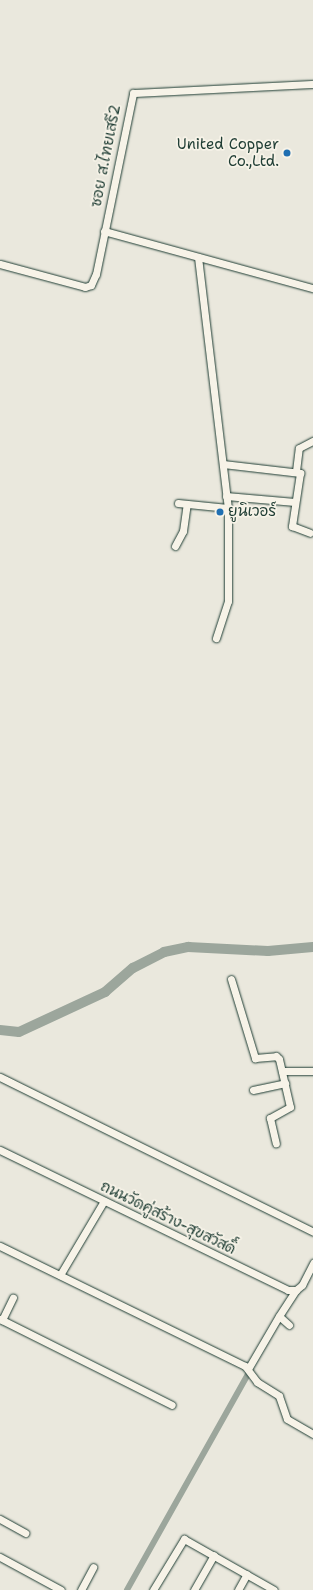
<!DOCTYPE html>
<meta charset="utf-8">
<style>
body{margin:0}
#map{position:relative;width:313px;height:1590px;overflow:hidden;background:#eae8dd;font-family:"Shantell Sans","Playpen Sans Thai",sans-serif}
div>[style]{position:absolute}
.canal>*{height:5.5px;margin:-2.75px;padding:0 2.75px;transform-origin:2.75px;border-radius:2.75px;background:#9ca69c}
.river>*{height:10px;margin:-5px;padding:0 5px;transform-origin:5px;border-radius:5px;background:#9ca69c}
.roads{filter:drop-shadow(0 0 1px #1f3d34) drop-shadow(0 0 1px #1f3d34)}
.minor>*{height:7px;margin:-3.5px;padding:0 3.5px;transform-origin:3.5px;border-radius:3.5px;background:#f7f3e8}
.dots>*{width:11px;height:11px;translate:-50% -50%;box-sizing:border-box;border:2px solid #f7f3e8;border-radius:50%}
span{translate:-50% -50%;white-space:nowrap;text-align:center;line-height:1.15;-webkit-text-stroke:3.5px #f7f3e8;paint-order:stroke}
.poi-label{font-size:15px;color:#1f3d34}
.right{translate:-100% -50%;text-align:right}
.left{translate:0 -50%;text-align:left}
.street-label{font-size:15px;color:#1f3d34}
</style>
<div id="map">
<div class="canal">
<div style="left:127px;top:1590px;width:249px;rotate:-60.7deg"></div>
</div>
<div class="river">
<div style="left:0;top:1030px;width:19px;rotate:6deg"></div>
<div style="left:19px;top:1032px;width:95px;rotate:-24.9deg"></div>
<div style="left:105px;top:992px;width:37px;rotate:-41deg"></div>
<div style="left:133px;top:968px;width:35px;rotate:-27deg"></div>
<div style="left:164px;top:952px;width:25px;rotate:-12deg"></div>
<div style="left:188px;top:947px;width:80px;rotate:2.9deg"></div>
<div style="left:268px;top:951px;width:45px;rotate:-5.1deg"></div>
</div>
<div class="roads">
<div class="minor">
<div style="left:104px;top:231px;width:217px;rotate:15.3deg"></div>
<div style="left:198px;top:257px;width:253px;rotate:83.2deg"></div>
<div style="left:228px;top:508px;width:93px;rotate:90deg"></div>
<div style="left:228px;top:601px;width:39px;rotate:108deg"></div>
<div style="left:0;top:264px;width:88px;rotate:15.1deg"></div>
<div style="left:85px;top:287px;width:6px;rotate:-18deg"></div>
<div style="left:91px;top:285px;width:12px;rotate:-66deg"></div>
<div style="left:96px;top:274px;width:185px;rotate:-78.4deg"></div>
<div style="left:133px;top:93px;width:180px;rotate:-2.9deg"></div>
<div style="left:223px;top:464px;width:78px;rotate:6.7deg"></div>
<div style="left:300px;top:473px;width:54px;rotate:98.6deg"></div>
<div style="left:292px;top:526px;width:19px;rotate:21deg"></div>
<div style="left:296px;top:471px;width:23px;rotate:-83deg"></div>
<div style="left:299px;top:448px;width:16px;rotate:-27deg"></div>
<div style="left:226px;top:496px;width:69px;rotate:5deg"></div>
<div style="left:178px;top:503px;width:50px;rotate:5.7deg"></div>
<div style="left:175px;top:546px;width:17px;rotate:-62deg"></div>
<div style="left:183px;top:531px;width:27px;rotate:-82deg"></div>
<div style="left:231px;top:979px;width:83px;rotate:73.1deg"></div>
<div style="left:255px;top:1058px;width:21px;rotate:-5deg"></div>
<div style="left:276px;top:1056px;width:4px;rotate:45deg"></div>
<div style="left:279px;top:1059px;width:49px;rotate:77.1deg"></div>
<div style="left:290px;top:1107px;width:23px;rotate:151deg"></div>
<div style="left:270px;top:1118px;width:26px;rotate:77deg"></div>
<div style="left:282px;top:1071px;width:31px"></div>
<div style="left:0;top:1077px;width:349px;rotate:26.3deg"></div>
<div style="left:253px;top:1090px;width:33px;rotate:-12deg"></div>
<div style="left:0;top:1150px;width:320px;rotate:25.9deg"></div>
<div style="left:288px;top:1290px;width:8px"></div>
<div style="left:296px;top:1290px;width:8px;rotate:-40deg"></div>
<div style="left:302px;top:1285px;width:25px;rotate:-63deg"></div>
<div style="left:0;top:1246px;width:273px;rotate:26.1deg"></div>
<div style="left:245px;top:1366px;width:20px;rotate:53deg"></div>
<div style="left:257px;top:1382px;width:26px;rotate:32deg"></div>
<div style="left:279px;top:1396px;width:24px;rotate:71deg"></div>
<div style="left:287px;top:1419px;width:30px;rotate:30deg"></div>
<div style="left:60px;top:1275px;width:86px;rotate:-59.3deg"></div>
<div style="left:0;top:1319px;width:192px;rotate:26.6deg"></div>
<div style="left:2px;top:1320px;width:25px;rotate:-64deg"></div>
<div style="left:289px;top:1325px;width:13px;rotate:-138deg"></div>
<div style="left:279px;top:1316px;width:31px;rotate:-57deg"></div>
<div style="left:248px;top:1369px;width:61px;rotate:-59.7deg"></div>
<div style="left:0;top:1519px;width:29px;rotate:29deg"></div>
<div style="left:0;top:1557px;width:69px;rotate:28.4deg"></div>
<div style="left:81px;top:1590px;width:26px;rotate:-62deg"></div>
<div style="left:153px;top:1590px;width:60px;rotate:-58.7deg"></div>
<div style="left:184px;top:1539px;width:103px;rotate:29.5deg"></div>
<div style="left:194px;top:1590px;width:40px;rotate:-60.3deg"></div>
<div style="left:238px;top:1590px;width:18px;rotate:-61deg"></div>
</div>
</div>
<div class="dots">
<div style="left:287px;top:153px;background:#1f6fb2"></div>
<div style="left:220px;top:512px;background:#1f6fb2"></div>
</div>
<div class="poi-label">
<span class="right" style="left:279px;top:153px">United Copper<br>Co.,Ltd.</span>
<span class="left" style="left:228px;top:512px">ยูนิเวอร์</span>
</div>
<div class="street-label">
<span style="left:106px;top:156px;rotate:-79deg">ซอย ส.ไทยเสรี2</span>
<span style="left:168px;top:1218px;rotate:26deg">ถนนวัดคู่สร้าง-สุขสวัสดิ์</span>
</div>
</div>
